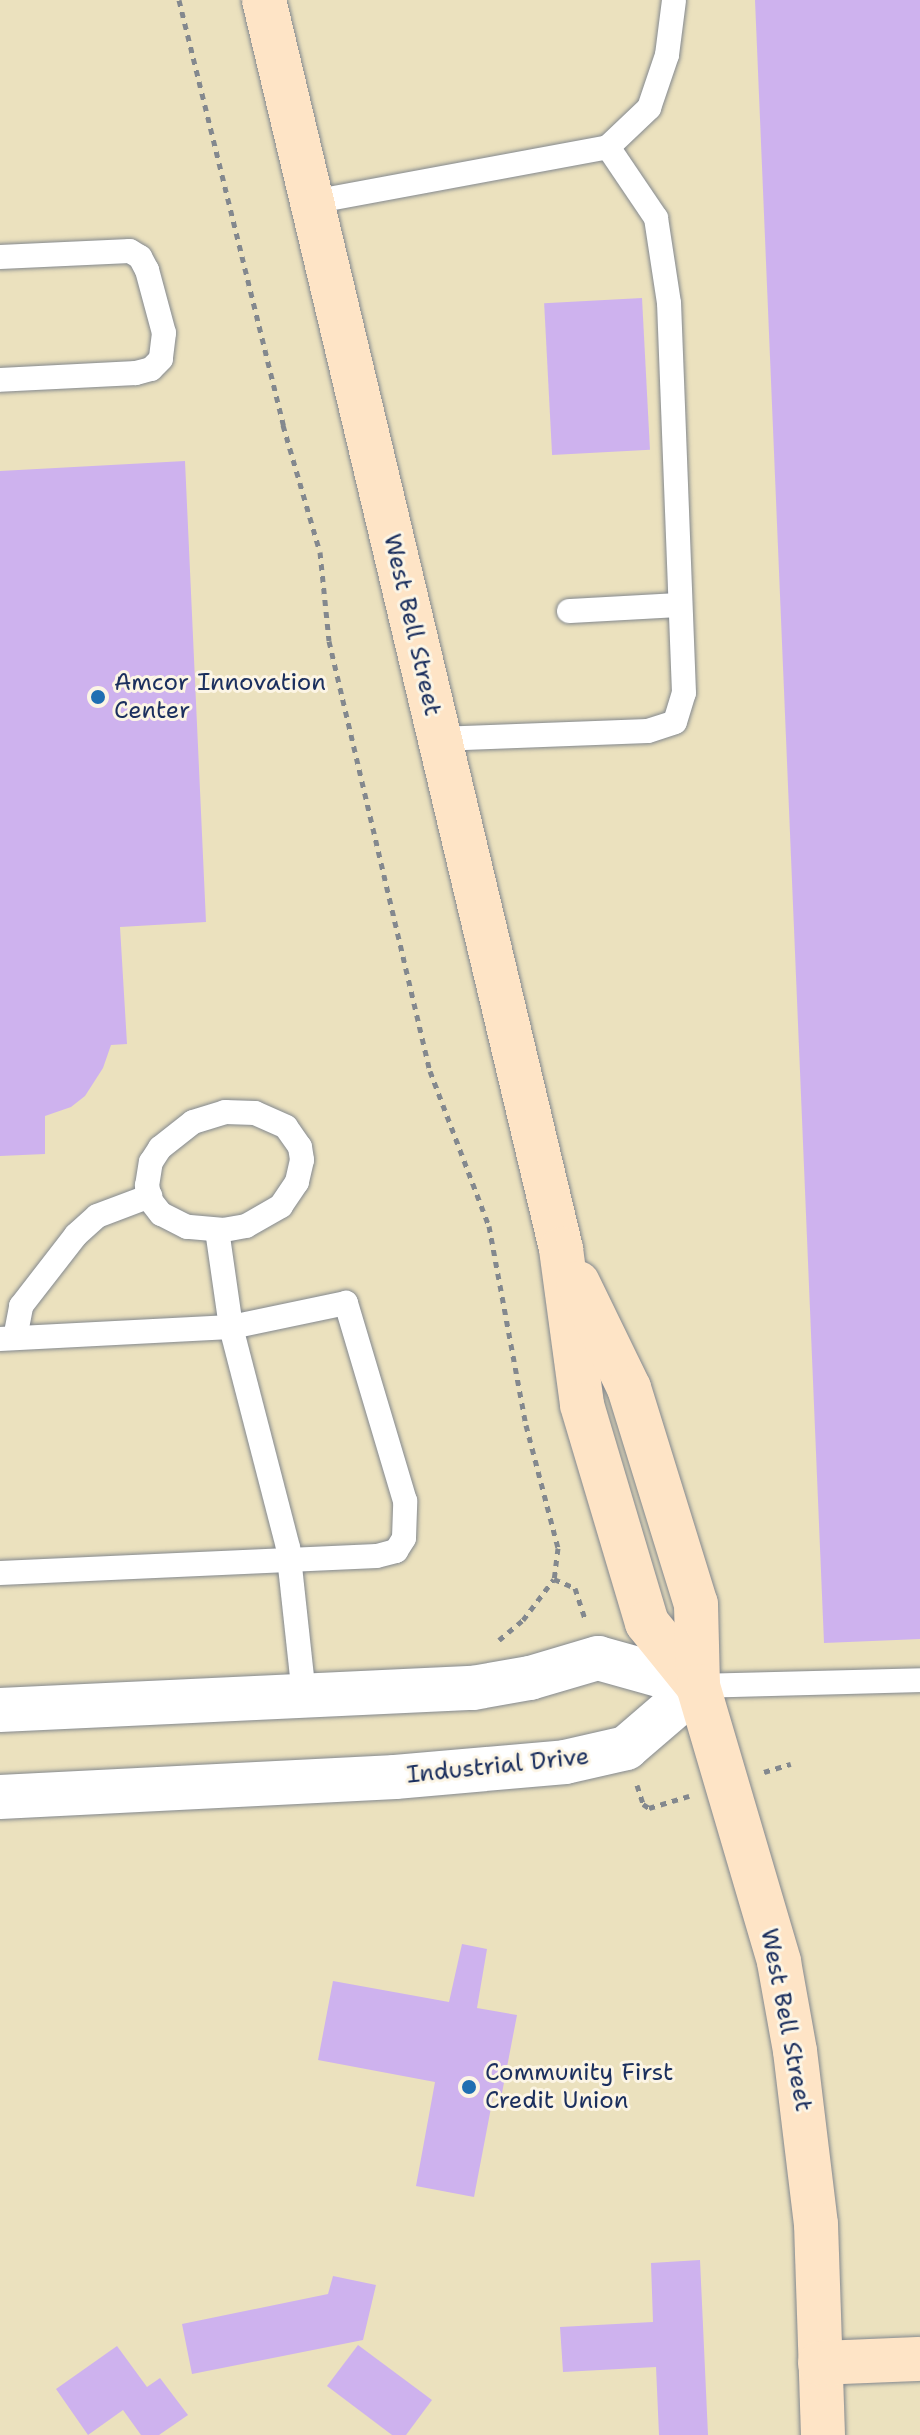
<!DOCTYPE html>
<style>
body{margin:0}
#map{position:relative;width:920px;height:2435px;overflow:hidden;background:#ebe1be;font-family:"Shantell Sans",sans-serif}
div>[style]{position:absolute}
.building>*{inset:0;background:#ceb2ee;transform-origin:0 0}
.path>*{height:5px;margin-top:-2.5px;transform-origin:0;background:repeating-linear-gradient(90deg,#83888e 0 6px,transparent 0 12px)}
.roads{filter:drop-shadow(0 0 2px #83888e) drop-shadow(0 0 2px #83888e)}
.lane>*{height:24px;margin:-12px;padding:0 12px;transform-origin:12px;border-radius:12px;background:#fff}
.street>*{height:44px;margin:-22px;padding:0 22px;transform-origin:22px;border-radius:22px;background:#fff}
.secondary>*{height:44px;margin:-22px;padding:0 22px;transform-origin:22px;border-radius:22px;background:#fee4c6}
.dots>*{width:22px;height:22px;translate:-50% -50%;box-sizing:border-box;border:4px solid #fcf5e5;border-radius:50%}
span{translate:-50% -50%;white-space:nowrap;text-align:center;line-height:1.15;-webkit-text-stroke:6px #fcf5e5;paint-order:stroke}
.street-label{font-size:24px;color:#1b2f5e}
.poi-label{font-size:24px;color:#1b2f5e}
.left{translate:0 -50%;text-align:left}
</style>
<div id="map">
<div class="building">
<div style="clip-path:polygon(755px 0,920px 0,920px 1639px,824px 1643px)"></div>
<div style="left:642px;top:298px;width:152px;height:98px;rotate:87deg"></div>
<div style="clip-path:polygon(185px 461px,206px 922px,120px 927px,127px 1044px,111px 1045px,103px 1068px,85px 1096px,71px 1107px,45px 1116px,45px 1154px,0 1156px,0 471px)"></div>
<div style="clip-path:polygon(462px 1944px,487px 1949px,477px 2008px,517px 2015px,502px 2093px,494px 2092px,474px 2197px,416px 2186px,435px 2082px,318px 2060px,333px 1981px,449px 2002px)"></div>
<div style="clip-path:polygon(700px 2260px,708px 2435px,659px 2435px,656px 2367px,563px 2372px,560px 2327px,653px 2322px,651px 2263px)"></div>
<div style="clip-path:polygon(333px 2276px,376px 2285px,363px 2340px,192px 2374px,182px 2324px,328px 2294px)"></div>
<div style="clip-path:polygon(358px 2345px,432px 2400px,406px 2435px,392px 2435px,327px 2386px)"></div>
<div style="clip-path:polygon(117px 2346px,147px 2387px,160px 2378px,188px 2415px,159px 2435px,141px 2435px,123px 2410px,88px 2435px,56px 2389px)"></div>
</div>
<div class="path">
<div style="left:179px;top:0;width:438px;rotate:76.2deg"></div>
<div style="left:283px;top:425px;width:132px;rotate:73.8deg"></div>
<div style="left:320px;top:552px;width:89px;rotate:84.2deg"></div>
<div style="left:329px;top:641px;width:442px;rotate:76.8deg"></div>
<div style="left:430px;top:1071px;width:166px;rotate:69.2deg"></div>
<div style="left:489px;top:1226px;width:202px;rotate:79.5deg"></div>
<div style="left:526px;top:1425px;width:127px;rotate:75.4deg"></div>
<div style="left:558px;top:1548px;width:31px;rotate:97deg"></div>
<div style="left:499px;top:1640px;width:31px;rotate:-40deg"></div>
<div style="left:523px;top:1620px;width:51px;rotate:-52.9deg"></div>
<div style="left:554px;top:1579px;width:23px;rotate:23deg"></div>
<div style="left:575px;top:1588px;width:32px;rotate:72deg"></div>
<div style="left:764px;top:1772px;width:28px;rotate:-17deg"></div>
<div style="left:637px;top:1785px;width:20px;rotate:72deg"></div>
<div style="left:643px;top:1804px;width:7px;rotate:34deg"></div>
<div style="left:649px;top:1808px;width:42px;rotate:-16.7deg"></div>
</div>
<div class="roads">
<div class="lane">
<div style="left:312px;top:202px;width:301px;rotate:-10.5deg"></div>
<div style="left:608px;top:147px;width:57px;rotate:-43.6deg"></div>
<div style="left:649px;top:108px;width:56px;rotate:-71.2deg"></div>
<div style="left:667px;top:55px;width:55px;rotate:-82.7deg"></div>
<div style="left:0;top:257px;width:130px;rotate:-2.6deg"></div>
<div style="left:130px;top:251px;width:12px;rotate:31deg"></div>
<div style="left:140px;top:257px;width:15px;rotate:62deg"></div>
<div style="left:147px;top:270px;width:65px;rotate:74.9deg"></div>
<div style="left:164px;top:333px;width:26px;rotate:97deg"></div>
<div style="left:161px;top:359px;width:14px;rotate:135deg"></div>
<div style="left:151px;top:369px;width:16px;rotate:165deg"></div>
<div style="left:136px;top:373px;width:136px;rotate:177.1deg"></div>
<div style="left:569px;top:611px;width:111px;rotate:-3.1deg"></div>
<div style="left:438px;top:739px;width:210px;rotate:-2.2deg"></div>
<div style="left:648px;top:731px;width:28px;rotate:-18deg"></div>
<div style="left:675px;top:722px;width:30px;rotate:-73deg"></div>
<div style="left:684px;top:693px;width:390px;rotate:-92.2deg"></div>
<div style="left:669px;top:303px;width:86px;rotate:-98.7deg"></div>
<div style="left:656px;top:218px;width:86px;rotate:-124.1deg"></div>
<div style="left:225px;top:1112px;width:30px;rotate:2deg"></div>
<div style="left:255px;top:1113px;width:34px;rotate:24deg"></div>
<div style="left:286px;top:1127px;width:24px;rotate:55deg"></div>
<div style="left:300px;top:1147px;width:13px;rotate:81deg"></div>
<div style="left:302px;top:1160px;width:23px;rotate:103deg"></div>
<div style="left:297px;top:1182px;width:29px;rotate:124deg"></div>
<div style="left:281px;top:1206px;width:40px;rotate:150.3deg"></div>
<div style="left:246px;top:1226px;width:22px;rotate:170deg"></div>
<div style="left:224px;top:1230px;width:37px;rotate:-175deg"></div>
<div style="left:187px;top:1227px;width:29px;rotate:-153deg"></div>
<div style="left:161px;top:1214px;width:16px;rotate:-128deg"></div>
<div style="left:151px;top:1201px;width:16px;rotate:-105deg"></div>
<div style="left:147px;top:1186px;width:24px;rotate:-81deg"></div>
<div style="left:151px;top:1162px;width:17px;rotate:-57deg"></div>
<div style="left:160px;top:1148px;width:42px;rotate:-38.2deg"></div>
<div style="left:193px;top:1122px;width:34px;rotate:-17deg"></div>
<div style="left:15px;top:1338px;width:33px;rotate:-79deg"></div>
<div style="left:21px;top:1306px;width:90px;rotate:-52.2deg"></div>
<div style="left:76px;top:1235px;width:28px;rotate:-42deg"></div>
<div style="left:97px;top:1216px;width:57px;rotate:-20.7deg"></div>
<div style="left:0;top:1339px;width:231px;rotate:-3deg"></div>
<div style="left:231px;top:1327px;width:228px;rotate:75.5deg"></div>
<div style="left:288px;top:1548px;width:149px;rotate:83.8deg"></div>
<div style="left:0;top:1573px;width:377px;rotate:-2.6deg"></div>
<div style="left:377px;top:1556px;width:20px;rotate:-15deg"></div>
<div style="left:396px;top:1551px;width:15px;rotate:-58deg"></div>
<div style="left:404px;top:1538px;width:37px;rotate:-88deg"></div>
<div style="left:405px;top:1501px;width:207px;rotate:-106.6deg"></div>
<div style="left:346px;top:1303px;width:117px;rotate:168.2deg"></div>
<div style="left:231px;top:1327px;width:98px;rotate:-98.2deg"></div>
<div style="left:698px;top:1686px;width:222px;rotate:-1.5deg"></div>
</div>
<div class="street">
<div style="left:0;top:1710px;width:474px;rotate:-2.7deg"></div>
<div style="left:473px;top:1688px;width:58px;rotate:-10deg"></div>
<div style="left:530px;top:1678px;width:71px;rotate:-16.4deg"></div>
<div style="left:598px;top:1658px;width:104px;rotate:15.6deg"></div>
<div style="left:0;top:1797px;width:396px;rotate:-2.9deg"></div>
<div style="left:395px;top:1777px;width:171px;rotate:-5deg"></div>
<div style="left:565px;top:1762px;width:63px;rotate:-12.9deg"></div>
<div style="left:626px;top:1748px;width:95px;rotate:-40.7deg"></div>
</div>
<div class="secondary">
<div style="left:264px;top:0;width:1284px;rotate:76.62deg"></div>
<div style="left:561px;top:1249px;width:157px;rotate:82.3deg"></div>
<div style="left:582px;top:1405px;width:227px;rotate:73.4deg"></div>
<div style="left:647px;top:1623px;width:81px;rotate:51deg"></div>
<div style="left:578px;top:1283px;width:117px;rotate:64.1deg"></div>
<div style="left:629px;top:1388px;width:226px;rotate:72.8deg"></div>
<div style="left:696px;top:1604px;width:82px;rotate:88.6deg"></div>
<div style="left:698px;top:1686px;width:288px;rotate:73.6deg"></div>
<div style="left:779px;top:1962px;width:90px;rotate:79.8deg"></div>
<div style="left:795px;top:2051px;width:174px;rotate:83.1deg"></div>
<div style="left:816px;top:2224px;width:211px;rotate:88.1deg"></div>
<div style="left:820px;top:2363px;width:100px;rotate:-2.3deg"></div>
</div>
</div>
<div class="dots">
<div style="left:98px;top:697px;background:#1f6fb2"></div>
<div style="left:469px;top:2087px;background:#1f6fb2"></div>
</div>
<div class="street-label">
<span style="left:412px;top:625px;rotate:77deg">West Bell Street</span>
<span style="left:498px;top:1766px;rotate:-6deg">Industrial Drive</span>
<span style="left:786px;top:2020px;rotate:79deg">West Bell Street</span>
</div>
<div class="poi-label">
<span class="left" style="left:114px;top:697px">Amcor Innovation<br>Center</span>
<span class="left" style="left:485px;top:2087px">Community First<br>Credit Union</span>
</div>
</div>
